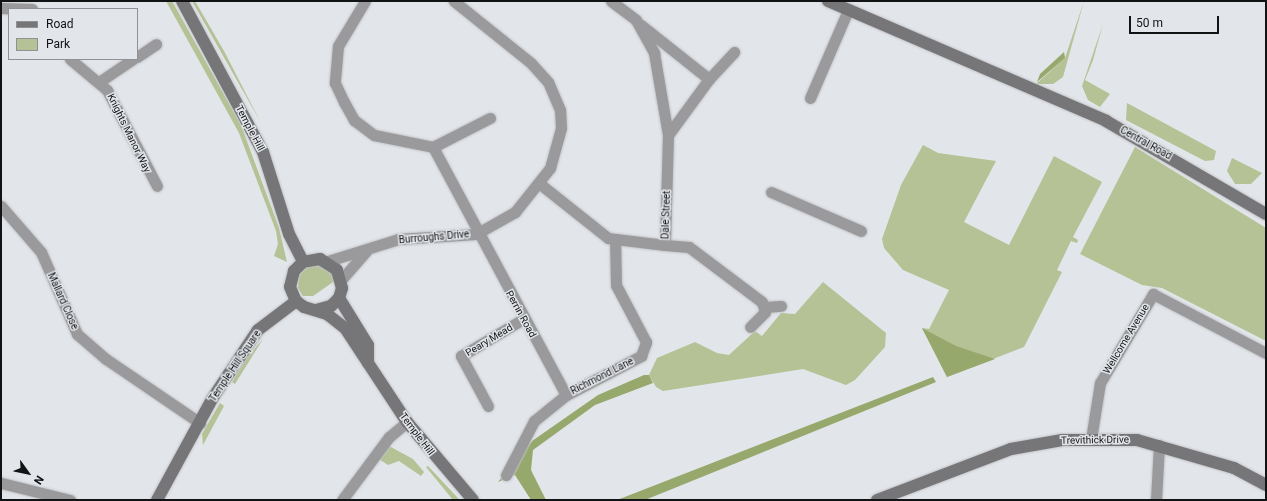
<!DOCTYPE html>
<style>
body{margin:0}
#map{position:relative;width:1267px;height:501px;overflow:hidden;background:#e2e5e9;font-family:Roboto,sans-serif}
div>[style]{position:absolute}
.green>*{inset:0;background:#b4c295}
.forest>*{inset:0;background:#97a86c}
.roads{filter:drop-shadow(0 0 1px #c1c3c7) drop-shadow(0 0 1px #c1c3c7)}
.street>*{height:11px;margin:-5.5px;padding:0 5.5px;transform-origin:5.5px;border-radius:5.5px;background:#9a9a9c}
.secondary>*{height:12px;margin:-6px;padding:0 6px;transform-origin:6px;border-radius:6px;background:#767679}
span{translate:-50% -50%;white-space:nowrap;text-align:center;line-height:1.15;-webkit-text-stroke:3px #e2e5e9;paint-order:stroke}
.street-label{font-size:10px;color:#121315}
.frame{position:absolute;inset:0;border:2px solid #121315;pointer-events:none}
.legend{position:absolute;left:8px;top:8px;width:130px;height:52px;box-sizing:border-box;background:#e2e5e9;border:1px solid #8f9194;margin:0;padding:5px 7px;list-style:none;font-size:12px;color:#121315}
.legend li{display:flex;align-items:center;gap:8px;height:20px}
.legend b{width:20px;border:1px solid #8f9194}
.north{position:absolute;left:8px;top:453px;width:40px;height:40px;-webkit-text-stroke:3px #e2e5e9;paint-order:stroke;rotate:123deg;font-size:11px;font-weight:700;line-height:16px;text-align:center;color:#121315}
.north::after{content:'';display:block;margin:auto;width:14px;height:18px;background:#121315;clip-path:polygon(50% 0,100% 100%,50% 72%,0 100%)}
.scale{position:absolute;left:1129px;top:16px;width:90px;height:18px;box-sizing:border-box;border:2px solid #121315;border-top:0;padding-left:5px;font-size:12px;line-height:14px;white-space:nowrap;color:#121315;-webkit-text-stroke:3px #e2e5e9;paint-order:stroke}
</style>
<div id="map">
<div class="green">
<div style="clip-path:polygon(166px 1px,172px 1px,241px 125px,279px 228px,287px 262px,274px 256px,278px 244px,276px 231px,239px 133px)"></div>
<div style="clip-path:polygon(192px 1px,195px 1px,224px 51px,260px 121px)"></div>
<div style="clip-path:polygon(1084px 1px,1063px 77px,1053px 84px,1036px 84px,1065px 58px)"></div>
<div style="clip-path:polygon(1103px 24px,1093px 60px,1085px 80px,1110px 94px,1100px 107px,1088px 100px,1082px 86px)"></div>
<div style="clip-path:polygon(1127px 103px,1216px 151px,1214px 160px,1205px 161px,1126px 120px)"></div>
<div style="clip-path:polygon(923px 145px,938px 153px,996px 161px,964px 222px,1009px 245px,1054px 156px,1102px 182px,1073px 237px,1078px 240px,1077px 243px,1071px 241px,1057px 270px,1062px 272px,1024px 347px,947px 377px,922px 328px,929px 329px,949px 290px,903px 270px,884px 248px,882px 239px,901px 185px)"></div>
<div style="clip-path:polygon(1135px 147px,1266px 228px,1266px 341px,1162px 288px,1142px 285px,1080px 254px)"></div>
<div style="clip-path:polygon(1232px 158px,1262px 173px,1251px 184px,1235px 184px,1227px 171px)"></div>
<div style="clip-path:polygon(316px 264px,329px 270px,336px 280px,313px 296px,303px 296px,298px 288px,299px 276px,306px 268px)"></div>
<div style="clip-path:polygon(823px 282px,886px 333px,885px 347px,855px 380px,846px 385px,803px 369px,663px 391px,656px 387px,649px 375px,657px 358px,695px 342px,717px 353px,729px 355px,755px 331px,762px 336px,781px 313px,795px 314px)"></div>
<div style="clip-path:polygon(263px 339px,235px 384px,232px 382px,247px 357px)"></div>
<div style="clip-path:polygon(220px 403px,224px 406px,203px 445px,202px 434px)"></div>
<div style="clip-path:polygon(389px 446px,413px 459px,424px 472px,421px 476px,399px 461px,388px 465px,379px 459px)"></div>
<div style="clip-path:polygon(428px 466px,457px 497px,460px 500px,453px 500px,426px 467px)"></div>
</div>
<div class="forest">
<div style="clip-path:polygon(1064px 52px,1065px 58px,1037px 82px,1040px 74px)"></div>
<div style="clip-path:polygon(922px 328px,956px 346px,995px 359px,947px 377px)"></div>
<div style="clip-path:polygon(644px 375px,649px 375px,653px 383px,595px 405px,533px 450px,531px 470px,546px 500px,531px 500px,515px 475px,498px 482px,532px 441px,598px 395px)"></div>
<div style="clip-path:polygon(933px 377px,936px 382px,645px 500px,617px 500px)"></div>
</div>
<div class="roads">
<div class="street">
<div style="left:365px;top:1px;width:52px;rotate:121deg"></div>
<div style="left:338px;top:46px;width:37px;rotate:95deg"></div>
<div style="left:335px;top:83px;width:21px;rotate:65deg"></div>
<div style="left:344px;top:102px;width:21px;rotate:61deg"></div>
<div style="left:354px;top:120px;width:25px;rotate:37deg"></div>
<div style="left:374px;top:135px;width:60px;rotate:11.5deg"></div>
<div style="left:433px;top:147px;width:281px;rotate:61.8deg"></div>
<div style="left:611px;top:1px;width:31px;rotate:37deg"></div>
<div style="left:636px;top:20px;width:38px;rotate:61deg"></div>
<div style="left:654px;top:53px;width:83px;rotate:80.3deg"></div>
<div style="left:668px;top:135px;width:110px;rotate:91.6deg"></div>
<div style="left:665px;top:245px;width:50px;rotate:-173.2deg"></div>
<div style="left:1px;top:8px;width:31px;rotate:2deg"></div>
<div style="left:641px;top:25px;width:87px;rotate:38.5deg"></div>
<div style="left:709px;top:79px;width:69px;rotate:126.2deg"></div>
<div style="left:137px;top:57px;width:23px;rotate:-34deg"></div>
<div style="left:70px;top:59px;width:48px;rotate:40deg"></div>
<div style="left:107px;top:90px;width:108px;rotate:62.5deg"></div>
<div style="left:709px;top:79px;width:37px;rotate:-47deg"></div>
<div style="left:99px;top:82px;width:41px;rotate:-34.1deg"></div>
<div style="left:810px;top:98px;width:96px;rotate:-66.6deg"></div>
<div style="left:433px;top:147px;width:64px;rotate:-27deg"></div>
<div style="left:771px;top:192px;width:98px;rotate:23.4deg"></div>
<div style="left:1px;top:206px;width:61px;rotate:49deg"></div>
<div style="left:41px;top:252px;width:90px;rotate:66.3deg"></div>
<div style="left:77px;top:334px;width:38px;rotate:41deg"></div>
<div style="left:106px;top:359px;width:114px;rotate:34.2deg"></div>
<div style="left:665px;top:245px;width:24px;rotate:5deg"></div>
<div style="left:689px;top:247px;width:91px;rotate:37deg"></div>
<div style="left:762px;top:302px;width:10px;rotate:73deg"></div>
<div style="left:765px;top:312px;width:21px;rotate:135deg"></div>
<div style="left:328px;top:261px;width:73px;rotate:-17.4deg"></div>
<div style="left:398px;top:239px;width:78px;rotate:-3.7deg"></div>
<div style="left:476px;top:234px;width:45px;rotate:-29.4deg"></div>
<div style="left:515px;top:212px;width:56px;rotate:-51.5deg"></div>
<div style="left:550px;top:168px;width:41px;rotate:-74.6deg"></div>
<div style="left:561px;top:128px;width:18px;rotate:-93deg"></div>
<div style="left:560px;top:110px;width:30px;rotate:-113deg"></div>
<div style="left:548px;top:82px;width:25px;rotate:-132deg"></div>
<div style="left:531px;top:63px;width:99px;rotate:-141.2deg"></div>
<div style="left:341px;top:280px;width:38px;rotate:-49deg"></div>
<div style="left:765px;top:307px;width:16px;rotate:-4deg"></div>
<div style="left:488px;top:406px;width:57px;rotate:-118.4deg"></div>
<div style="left:461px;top:356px;width:72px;rotate:-30.8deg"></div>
<div style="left:1091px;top:439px;width:57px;rotate:-80.9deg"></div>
<div style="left:1100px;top:383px;width:104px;rotate:-59.2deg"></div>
<div style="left:1153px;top:294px;width:127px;rotate:27.6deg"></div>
<div style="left:506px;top:475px;width:61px;rotate:-62.6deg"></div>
<div style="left:534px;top:421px;width:41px;rotate:-39.1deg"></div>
<div style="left:566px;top:395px;width:85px;rotate:-27.5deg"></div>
<div style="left:641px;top:356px;width:15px;rotate:-70deg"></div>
<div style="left:646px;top:342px;width:64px;rotate:-117.8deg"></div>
<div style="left:616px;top:285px;width:46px;rotate:-91.2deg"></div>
<div style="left:615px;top:239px;width:7px;rotate:-172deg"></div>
<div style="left:608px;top:238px;width:87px;rotate:-141.5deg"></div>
<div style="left:1px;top:483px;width:71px;rotate:13.8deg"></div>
<div style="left:342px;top:500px;width:79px;rotate:-53.3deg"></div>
<div style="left:389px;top:437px;width:23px;rotate:-40deg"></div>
<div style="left:1156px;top:500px;width:55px;rotate:-86.9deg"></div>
</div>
<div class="secondary">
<div style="left:182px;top:1px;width:171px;rotate:61.8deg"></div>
<div style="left:263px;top:152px;width:86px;rotate:72.4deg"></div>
<div style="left:289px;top:234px;width:31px;rotate:63deg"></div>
<div style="left:828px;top:1px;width:303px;rotate:23.3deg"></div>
<div style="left:1106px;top:121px;width:185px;rotate:30.2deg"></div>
<div style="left:339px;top:298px;width:55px;rotate:58.3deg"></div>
<div style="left:368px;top:345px;width:18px;rotate:90deg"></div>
<div style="left:316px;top:310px;width:16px;rotate:-15deg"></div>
<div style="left:331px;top:306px;width:11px;rotate:-45deg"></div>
<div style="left:339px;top:298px;width:10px;rotate:-73deg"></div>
<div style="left:342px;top:288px;width:19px;rotate:-106deg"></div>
<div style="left:337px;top:270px;width:20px;rotate:-147deg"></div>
<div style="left:320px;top:259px;width:17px;rotate:170deg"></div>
<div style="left:303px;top:262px;width:13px;rotate:135deg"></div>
<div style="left:294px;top:271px;width:16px;rotate:104deg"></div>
<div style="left:290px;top:287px;width:15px;rotate:67deg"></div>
<div style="left:296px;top:301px;width:10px;rotate:37deg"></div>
<div style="left:304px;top:307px;width:24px;rotate:17deg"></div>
<div style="left:327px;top:314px;width:23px;rotate:38deg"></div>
<div style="left:345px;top:328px;width:113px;rotate:56.6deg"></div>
<div style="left:407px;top:422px;width:102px;rotate:49.8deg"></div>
<div style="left:157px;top:500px;width:115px;rotate:-61.4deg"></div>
<div style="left:212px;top:399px;width:83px;rotate:-56.3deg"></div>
<div style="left:258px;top:330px;width:48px;rotate:-37.3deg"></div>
<div style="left:877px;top:500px;width:143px;rotate:-20.8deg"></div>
<div style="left:1011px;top:449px;width:52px;rotate:-10deg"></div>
<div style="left:1062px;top:440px;width:75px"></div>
<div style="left:1137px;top:440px;width:101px;rotate:16.1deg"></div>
<div style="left:1234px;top:468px;width:36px;rotate:28deg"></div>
</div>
</div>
<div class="street-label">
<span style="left:250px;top:128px;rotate:62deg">Temple Hill</span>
<span style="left:129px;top:133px;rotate:64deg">Knights Manor Way</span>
<span style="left:1146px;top:143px;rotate:29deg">Central Road</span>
<span style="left:666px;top:215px;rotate:-88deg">Dale Street</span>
<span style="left:434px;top:237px;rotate:-5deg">Burroughs Drive</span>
<span style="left:63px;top:301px;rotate:66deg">Mallard Close</span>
<span style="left:521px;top:314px;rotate:61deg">Perrin Road</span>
<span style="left:1126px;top:339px;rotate:-59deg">Wellcome Avenue</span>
<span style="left:489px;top:340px;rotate:-31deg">Peary Mead</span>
<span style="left:235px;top:366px;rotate:-56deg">Temple Hill Square</span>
<span style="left:602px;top:376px;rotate:-27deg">Richmond Lane</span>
<span style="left:417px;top:434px;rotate:53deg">Temple Hill</span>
<span style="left:1095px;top:440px;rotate:-1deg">Trevithick Drive</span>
</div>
<div class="frame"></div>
<ul class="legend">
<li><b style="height:5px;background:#767679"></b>Road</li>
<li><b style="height:11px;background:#b4c295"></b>Park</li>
</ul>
<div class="north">N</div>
<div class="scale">50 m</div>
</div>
